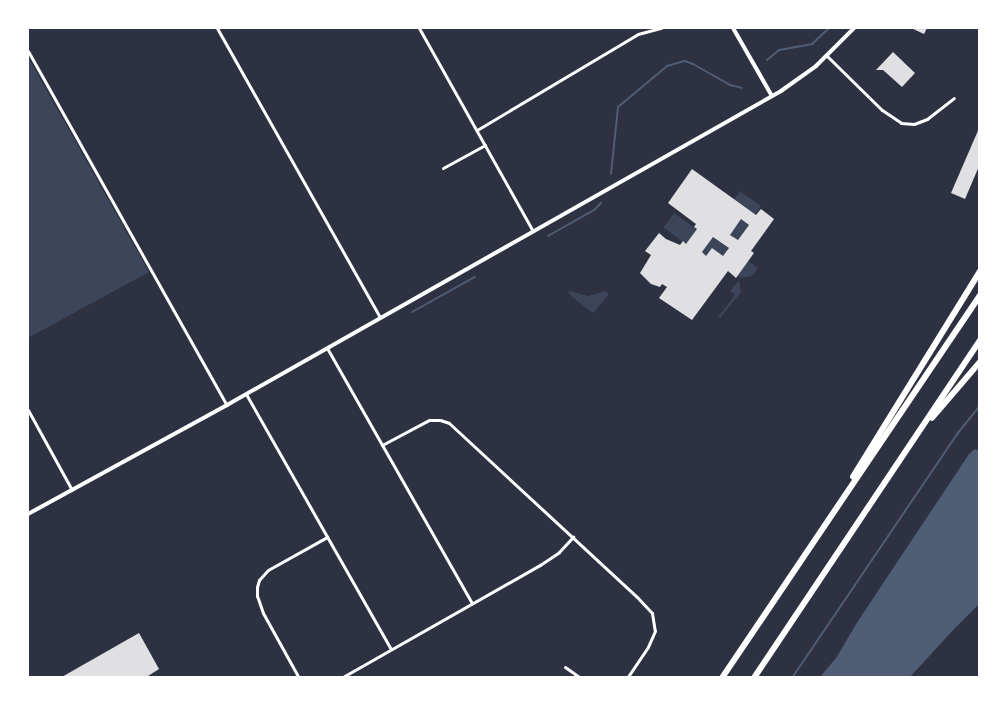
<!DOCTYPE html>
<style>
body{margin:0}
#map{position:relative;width:1007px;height:705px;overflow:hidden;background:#2d3142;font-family:Figtree,sans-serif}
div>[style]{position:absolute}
.green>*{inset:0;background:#3c4559;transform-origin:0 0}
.water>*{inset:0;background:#4f5d75}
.stream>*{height:2px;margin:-1px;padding:0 1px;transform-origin:1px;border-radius:1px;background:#4f5d75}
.building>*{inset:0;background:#e0e0e3}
.minor>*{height:3px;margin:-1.5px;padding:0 1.5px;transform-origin:1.5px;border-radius:1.5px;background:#fff}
.tertiary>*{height:4px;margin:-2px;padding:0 2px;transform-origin:2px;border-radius:2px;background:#fff}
.motorway>*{height:5.5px;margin:-2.75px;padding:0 2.75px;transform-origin:2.75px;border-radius:2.75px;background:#fff}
span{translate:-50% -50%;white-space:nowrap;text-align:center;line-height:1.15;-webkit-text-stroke:4px #fff;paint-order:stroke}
.frame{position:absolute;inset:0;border:29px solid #fff;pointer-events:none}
</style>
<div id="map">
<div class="green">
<div style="clip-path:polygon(28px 57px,149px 272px,28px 338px)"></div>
<div style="left:740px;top:191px;width:26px;height:11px;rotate:36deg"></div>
<div style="left:674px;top:213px;width:29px;height:18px;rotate:36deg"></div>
<div style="left:741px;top:219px;width:10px;height:19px;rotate:37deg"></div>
<div style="clip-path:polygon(713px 237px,729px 248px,723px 256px,712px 248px,706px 256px,702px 252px)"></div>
<div style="clip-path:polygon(748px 261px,758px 268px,752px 276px,740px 278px,737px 276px)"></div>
<div style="clip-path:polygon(739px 280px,741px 292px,720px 318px,718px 317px,735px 295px,730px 291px)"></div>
<div style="clip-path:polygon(570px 291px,588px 296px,605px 291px,609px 294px,593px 313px,572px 297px,568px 292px)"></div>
</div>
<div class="water">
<div style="clip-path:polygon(975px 449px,980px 451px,979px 604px,955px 628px,910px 677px,820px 677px,836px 658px,858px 621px,969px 454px)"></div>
</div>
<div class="stream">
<div style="left:767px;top:60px;width:16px;rotate:-40deg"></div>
<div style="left:779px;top:50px;width:34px;rotate:-10deg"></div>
<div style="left:812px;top:44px;width:23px;rotate:-43deg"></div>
<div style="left:611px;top:174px;width:67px;rotate:-84deg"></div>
<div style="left:618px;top:107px;width:64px;rotate:-39.9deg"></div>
<div style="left:667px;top:66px;width:19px;rotate:-16deg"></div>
<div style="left:685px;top:61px;width:9px;rotate:21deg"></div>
<div style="left:693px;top:64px;width:43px;rotate:29.6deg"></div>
<div style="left:730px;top:85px;width:12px;rotate:14deg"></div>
<div style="left:548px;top:236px;width:53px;rotate:-29.5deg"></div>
<div style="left:594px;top:210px;width:10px;rotate:-45deg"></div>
<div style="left:412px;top:312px;width:72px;rotate:-29.1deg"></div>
<div style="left:792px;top:678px;width:295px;rotate:-55.9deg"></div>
<div style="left:957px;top:434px;width:36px;rotate:-51deg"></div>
</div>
<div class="building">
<div style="clip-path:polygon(911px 28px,927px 28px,924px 34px)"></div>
<div style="clip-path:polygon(893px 52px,915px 73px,902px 87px,883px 70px,876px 70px)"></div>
<div style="clip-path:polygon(980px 126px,980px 164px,965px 199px,951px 193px)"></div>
<div style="clip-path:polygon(evenodd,692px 169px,756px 215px,761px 209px,774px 219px,751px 251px,754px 253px,736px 278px,728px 271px,692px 320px,659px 298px,667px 287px,662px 284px,660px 287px,651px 284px,640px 273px,651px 255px,645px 251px,659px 233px,666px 239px,680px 245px,683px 241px,686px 244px,697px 229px,694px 227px,696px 224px,668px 203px,692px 169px,741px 219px,749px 225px,738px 240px,730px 235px,741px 219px,692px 169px,713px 237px,729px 248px,723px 256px,712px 248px,706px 256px,702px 252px,713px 237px)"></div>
<div style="clip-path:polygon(139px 633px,159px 669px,145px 678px,60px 678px)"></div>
</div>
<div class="minor">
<div style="left:217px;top:28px;width:332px;rotate:60.6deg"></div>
<div style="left:419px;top:28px;width:233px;rotate:60.7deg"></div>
<div style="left:28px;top:51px;width:406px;rotate:60.7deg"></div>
<div style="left:827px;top:56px;width:77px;rotate:44.5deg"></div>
<div style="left:882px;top:110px;width:23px;rotate:34deg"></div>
<div style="left:901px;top:123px;width:13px;rotate:4deg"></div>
<div style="left:914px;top:124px;width:14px;rotate:-21deg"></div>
<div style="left:927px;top:119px;width:34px;rotate:-38deg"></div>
<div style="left:477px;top:130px;width:187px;rotate:-30.8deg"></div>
<div style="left:638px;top:34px;width:24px;rotate:-15deg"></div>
<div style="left:443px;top:168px;width:48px;rotate:-28.7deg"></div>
<div style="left:327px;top:348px;width:293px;rotate:60.4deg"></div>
<div style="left:246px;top:394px;width:293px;rotate:60.4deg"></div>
<div style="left:28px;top:410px;width:91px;rotate:61.2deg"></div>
<div style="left:382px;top:445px;width:53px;rotate:-28deg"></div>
<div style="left:429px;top:420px;width:11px"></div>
<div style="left:440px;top:420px;width:9px;rotate:18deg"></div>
<div style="left:449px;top:423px;width:256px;rotate:42.8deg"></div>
<div style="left:637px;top:597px;width:22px;rotate:47deg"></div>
<div style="left:652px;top:613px;width:18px;rotate:81deg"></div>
<div style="left:655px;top:631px;width:17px;rotate:114deg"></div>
<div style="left:648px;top:647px;width:37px;rotate:124deg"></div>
<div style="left:565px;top:667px;width:19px;rotate:35deg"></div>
<div style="left:299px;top:678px;width:74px;rotate:-119deg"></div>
<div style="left:263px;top:613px;width:18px;rotate:-109deg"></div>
<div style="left:257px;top:596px;width:9px;rotate:-90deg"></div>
<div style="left:257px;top:587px;width:7px;rotate:-74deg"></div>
<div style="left:259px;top:580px;width:13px;rotate:-48deg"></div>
<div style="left:268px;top:570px;width:68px;rotate:-29.2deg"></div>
<div style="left:341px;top:678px;width:229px;rotate:-29.6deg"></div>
<div style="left:540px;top:565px;width:23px;rotate:-34deg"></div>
<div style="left:559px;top:552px;width:21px;rotate:-47deg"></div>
</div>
<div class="tertiary">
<div style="left:733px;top:28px;width:78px;rotate:60.2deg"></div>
<div style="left:28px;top:514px;width:227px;rotate:-28.7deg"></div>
<div style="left:227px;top:405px;width:637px;rotate:-29.54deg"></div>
<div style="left:781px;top:91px;width:43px;rotate:-35.5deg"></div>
<div style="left:816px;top:66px;width:54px;rotate:-45deg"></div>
</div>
<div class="motorway">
<div style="left:932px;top:418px;width:74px;rotate:-49.4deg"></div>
<div style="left:853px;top:477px;width:242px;rotate:-58.3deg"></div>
<div style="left:722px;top:678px;width:462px;rotate:-56deg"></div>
<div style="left:754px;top:678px;width:406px;rotate:-56.2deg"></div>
</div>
<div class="frame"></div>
</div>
